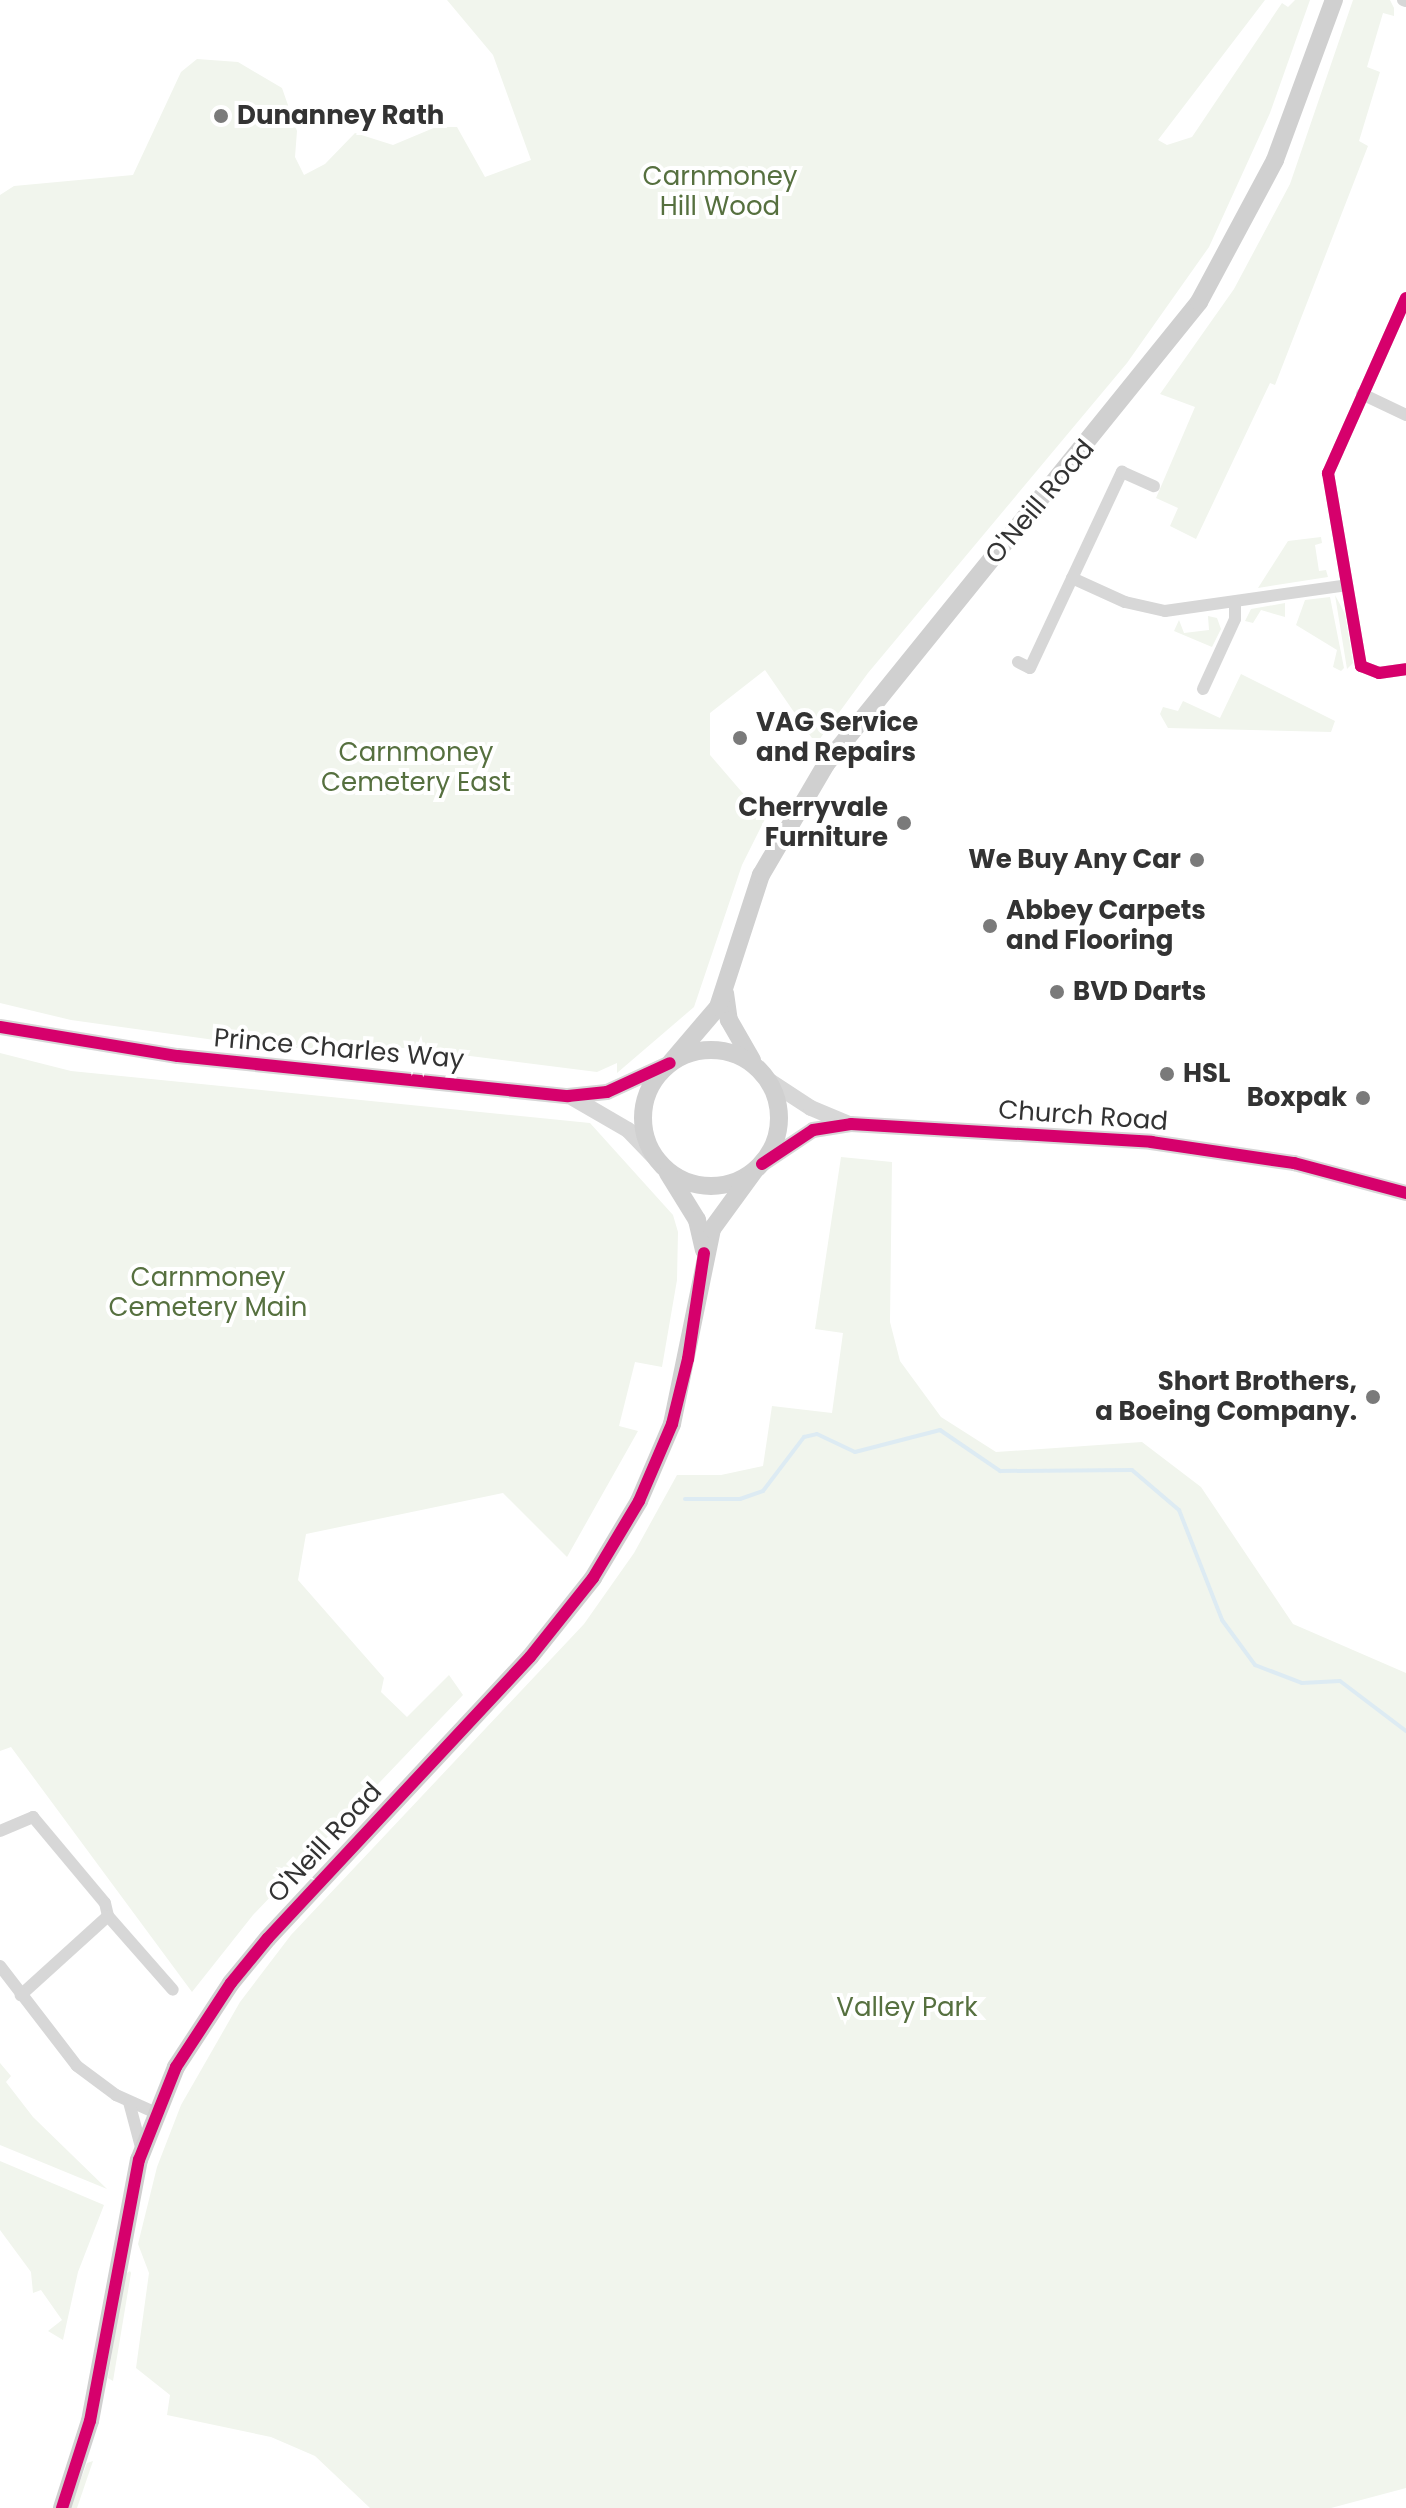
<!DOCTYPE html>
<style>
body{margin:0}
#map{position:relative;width:1406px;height:2508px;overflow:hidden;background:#fff;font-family:Poppins,sans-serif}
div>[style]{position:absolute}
.green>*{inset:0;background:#f1f5ed}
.stream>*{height:4px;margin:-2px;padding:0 2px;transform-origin:2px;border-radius:2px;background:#ddebf3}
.minor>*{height:12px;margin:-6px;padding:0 6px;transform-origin:6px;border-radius:6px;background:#d7d7d7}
.tertiary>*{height:16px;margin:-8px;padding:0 8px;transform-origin:8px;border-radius:8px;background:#d7d7d7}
.secondary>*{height:18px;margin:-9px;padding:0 9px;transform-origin:9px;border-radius:9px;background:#d0d0d0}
.secondary>.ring{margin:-9px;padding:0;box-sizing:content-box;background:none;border:18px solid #d0d0d0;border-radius:50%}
.cycleway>*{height:12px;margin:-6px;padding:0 6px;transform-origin:6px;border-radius:6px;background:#d6006c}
.dots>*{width:22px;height:22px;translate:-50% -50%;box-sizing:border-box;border:4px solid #fff;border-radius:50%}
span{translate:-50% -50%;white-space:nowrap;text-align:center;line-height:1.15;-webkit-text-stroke:8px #fff;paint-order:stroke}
.poi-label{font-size:26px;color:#333;font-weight:700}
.left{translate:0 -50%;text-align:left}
.right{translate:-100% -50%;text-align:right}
.park-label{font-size:26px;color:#56703f}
.street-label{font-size:26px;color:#333}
</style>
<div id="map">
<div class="green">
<div style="clip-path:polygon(447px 0,1265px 0,1158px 140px,1167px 145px,1192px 137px,1282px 3px,1288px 7px,1295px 0,1310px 0,1270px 113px,1209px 247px,1127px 363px,868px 673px,816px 744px,765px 670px,710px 713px,710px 755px,765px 819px,742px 865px,694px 1007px,617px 1073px,617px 1063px,597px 1072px,406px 1048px,272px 1048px,71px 1020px,0 1003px,0 195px,14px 186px,133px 175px,181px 72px,197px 59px,238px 62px,282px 88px,297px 131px,295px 157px,304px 175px,325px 164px,355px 133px,393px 145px,436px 127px,457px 127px,485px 177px,531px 160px,493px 55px)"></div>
<div style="clip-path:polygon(1353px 0,1390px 0,1394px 8px,1394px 16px,1383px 13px,1367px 67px,1380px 72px,1359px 141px,1368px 146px,1275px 385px,1270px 383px,1196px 539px,1170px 526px,1178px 508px,1156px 498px,1195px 407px,1160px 394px,1234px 289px,1290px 184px)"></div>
<div style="clip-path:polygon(1321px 537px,1322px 543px,1315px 545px,1319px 571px,1326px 570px,1328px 577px,1258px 588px,1288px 541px)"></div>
<div style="clip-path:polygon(1335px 595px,1345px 614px,1353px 663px,1347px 669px)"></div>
<div style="clip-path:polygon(1330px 597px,1344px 668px,1341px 671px,1333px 667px,1337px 650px,1296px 625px,1305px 600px)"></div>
<div style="clip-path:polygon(1285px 603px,1285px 617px,1261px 610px,1253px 623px,1245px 621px,1251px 609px)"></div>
<div style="clip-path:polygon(1208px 616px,1217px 618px,1221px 629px,1212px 647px,1174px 631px,1179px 620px,1184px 633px,1209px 630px)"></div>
<div style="clip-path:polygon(1241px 674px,1335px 721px,1331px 732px,1168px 728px,1160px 714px,1163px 707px,1178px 711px,1183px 701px,1220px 718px)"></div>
<div style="clip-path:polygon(0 1053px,71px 1071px,590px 1123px,673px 1215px,678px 1232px,677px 1280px,662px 1367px,635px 1362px,619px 1426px,638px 1431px,567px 1557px,503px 1493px,306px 1534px,298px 1580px,384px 1678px,381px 1692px,407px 1717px,449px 1675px,463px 1695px,253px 1915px,192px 1992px,11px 1747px,0 1751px)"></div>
<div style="clip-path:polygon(841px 1157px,892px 1162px,890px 1322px,900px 1361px,941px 1417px,996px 1452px,1142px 1442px,1201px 1487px,1293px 1624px,1406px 1673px,1406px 2488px,1331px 2508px,370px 2508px,315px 2456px,271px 2437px,167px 2415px,170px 2395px,136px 2368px,149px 2273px,138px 2244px,157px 2167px,181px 2105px,240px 2002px,291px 1935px,584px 1624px,634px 1553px,677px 1475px,721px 1475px,763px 1466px,772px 1406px,832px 1413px,843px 1333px,815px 1329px)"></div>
<div style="clip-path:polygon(0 2063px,11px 2076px,6px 2082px,33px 2117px,107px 2189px,0 2145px)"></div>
<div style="clip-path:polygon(0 2161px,104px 2205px,78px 2272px,63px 2340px,48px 2331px,62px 2320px,41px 2290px,33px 2293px,31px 2272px,0 2230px)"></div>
<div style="clip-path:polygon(130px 2271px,131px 2273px,113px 2381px,108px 2378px,124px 2275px)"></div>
<div style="clip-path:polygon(93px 2461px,77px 2508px,70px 2508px,87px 2463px)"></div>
</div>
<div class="stream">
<div style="left:685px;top:1499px;width:55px"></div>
<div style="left:740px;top:1499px;width:24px;rotate:-19deg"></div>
<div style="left:763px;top:1491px;width:68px;rotate:-52.8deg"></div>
<div style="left:804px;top:1437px;width:13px;rotate:-13deg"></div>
<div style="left:817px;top:1434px;width:42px;rotate:25.3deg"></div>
<div style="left:855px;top:1452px;width:88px;rotate:-14.5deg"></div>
<div style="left:940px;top:1430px;width:73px;rotate:34.3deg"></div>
<div style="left:1000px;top:1471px;width:132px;rotate:-0.4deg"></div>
<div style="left:1132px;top:1470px;width:62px;rotate:40.4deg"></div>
<div style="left:1179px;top:1510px;width:118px;rotate:68.6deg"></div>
<div style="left:1222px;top:1620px;width:56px;rotate:53.7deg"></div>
<div style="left:1255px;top:1665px;width:50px;rotate:21deg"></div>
<div style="left:1302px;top:1683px;width:38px;rotate:-3deg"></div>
<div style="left:1340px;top:1681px;width:83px;rotate:37.1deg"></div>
</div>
<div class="minor">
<div style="left:1403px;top:0;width:3px;rotate:18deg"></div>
<div style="left:1406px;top:298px;width:192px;rotate:114deg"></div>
<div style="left:1328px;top:473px;width:196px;rotate:80.3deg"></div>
<div style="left:1361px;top:666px;width:19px;rotate:21deg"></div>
<div style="left:1379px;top:673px;width:27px;rotate:-8deg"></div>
<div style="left:1362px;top:394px;width:49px;rotate:25.5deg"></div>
<div style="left:1072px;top:578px;width:58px;rotate:24.4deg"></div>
<div style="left:1125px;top:602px;width:41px;rotate:12.7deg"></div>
<div style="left:1165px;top:611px;width:184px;rotate:-8.1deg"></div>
<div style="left:1018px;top:662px;width:13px;rotate:27deg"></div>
<div style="left:1030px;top:668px;width:217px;rotate:-64.9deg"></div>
<div style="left:1122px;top:472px;width:35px;rotate:24deg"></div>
<div style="left:1203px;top:689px;width:77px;rotate:-65.4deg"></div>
<div style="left:1235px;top:619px;width:16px;rotate:-90deg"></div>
<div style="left:0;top:1831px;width:36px;rotate:-23deg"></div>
<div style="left:33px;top:1817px;width:112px;rotate:50.1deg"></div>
<div style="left:105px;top:1903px;width:13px;rotate:77deg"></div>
<div style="left:108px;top:1916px;width:118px;rotate:137.8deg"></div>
<div style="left:108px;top:1916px;width:98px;rotate:48.7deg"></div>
<div style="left:0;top:1966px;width:126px;rotate:52.4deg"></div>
<div style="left:77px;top:2066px;width:49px;rotate:36.6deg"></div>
<div style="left:116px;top:2095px;width:44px;rotate:24.2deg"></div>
<div style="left:129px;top:2102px;width:51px;rotate:75.1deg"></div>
</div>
<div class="tertiary">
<div style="left:0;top:1027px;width:180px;rotate:9.3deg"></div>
<div style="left:178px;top:1056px;width:392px;rotate:5.9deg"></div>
<div style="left:568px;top:1096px;width:39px;rotate:-6deg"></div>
<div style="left:607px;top:1092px;width:69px;rotate:-24.7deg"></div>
<div style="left:768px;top:1080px;width:51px;rotate:33.1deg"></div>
<div style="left:811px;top:1108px;width:39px;rotate:23deg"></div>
<div style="left:573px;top:1098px;width:64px;rotate:30.2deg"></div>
<div style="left:628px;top:1130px;width:45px;rotate:45.9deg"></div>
<div style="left:762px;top:1164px;width:61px;rotate:-33.7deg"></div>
<div style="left:813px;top:1130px;width:38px;rotate:-9deg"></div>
<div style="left:851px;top:1124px;width:301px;rotate:3.4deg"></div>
<div style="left:1151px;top:1142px;width:145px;rotate:8.4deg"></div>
<div style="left:1294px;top:1163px;width:116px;rotate:15deg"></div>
</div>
<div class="secondary">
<div style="left:725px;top:993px;width:27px;rotate:82deg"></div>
<div style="left:729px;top:1020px;width:46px;rotate:60.1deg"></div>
<div class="ring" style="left:643px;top:1050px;width:118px;height:118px"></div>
<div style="left:671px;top:1062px;width:72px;rotate:-49.5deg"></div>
<div style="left:718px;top:1007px;width:139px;rotate:-72deg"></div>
<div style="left:761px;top:875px;width:129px;rotate:-59.6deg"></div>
<div style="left:826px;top:764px;width:594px;rotate:-51.08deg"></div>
<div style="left:1199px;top:302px;width:161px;rotate:-61.8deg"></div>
<div style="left:1275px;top:160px;width:171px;rotate:-69.8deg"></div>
<div style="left:668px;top:1173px;width:55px;rotate:58.3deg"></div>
<div style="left:697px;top:1220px;width:31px;rotate:77deg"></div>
<div style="left:62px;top:2508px;width:91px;rotate:-72.2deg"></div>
<div style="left:90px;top:2421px;width:266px;rotate:-79.4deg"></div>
<div style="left:139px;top:2160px;width:100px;rotate:-68.3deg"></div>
<div style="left:176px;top:2067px;width:100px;rotate:-56.8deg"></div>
<div style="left:231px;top:1983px;width:58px;rotate:-50.6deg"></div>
<div style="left:268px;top:1938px;width:384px;rotate:-47deg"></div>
<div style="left:530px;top:1657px;width:101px;rotate:-51.4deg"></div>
<div style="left:593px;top:1578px;width:90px;rotate:-59.1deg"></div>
<div style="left:639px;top:1501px;width:84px;rotate:-66.8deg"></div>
<div style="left:672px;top:1424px;width:199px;rotate:-78.4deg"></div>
<div style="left:712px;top:1229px;width:73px;rotate:-53.9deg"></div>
</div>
<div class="cycleway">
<div style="left:1406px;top:298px;width:192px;rotate:114deg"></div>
<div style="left:1328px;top:473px;width:196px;rotate:80.3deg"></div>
<div style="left:1361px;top:666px;width:19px;rotate:21deg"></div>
<div style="left:1379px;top:673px;width:27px;rotate:-8deg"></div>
<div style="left:0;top:1027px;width:180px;rotate:9.3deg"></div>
<div style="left:178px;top:1056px;width:392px;rotate:5.9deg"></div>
<div style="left:568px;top:1096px;width:39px;rotate:-6deg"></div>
<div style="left:607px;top:1092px;width:69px;rotate:-24.7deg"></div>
<div style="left:762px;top:1164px;width:61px;rotate:-33.7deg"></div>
<div style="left:813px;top:1130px;width:38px;rotate:-9deg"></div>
<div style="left:851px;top:1124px;width:301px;rotate:3.4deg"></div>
<div style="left:1151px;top:1142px;width:145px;rotate:8.4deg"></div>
<div style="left:1294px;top:1163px;width:116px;rotate:15deg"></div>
<div style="left:62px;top:2508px;width:91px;rotate:-72.2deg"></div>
<div style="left:90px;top:2421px;width:266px;rotate:-79.4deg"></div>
<div style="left:139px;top:2160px;width:100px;rotate:-68.3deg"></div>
<div style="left:176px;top:2067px;width:100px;rotate:-56.8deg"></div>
<div style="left:231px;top:1983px;width:58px;rotate:-50.6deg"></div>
<div style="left:268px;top:1938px;width:384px;rotate:-47deg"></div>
<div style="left:530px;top:1657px;width:101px;rotate:-51.4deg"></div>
<div style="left:593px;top:1578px;width:90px;rotate:-59.1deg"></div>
<div style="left:639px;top:1501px;width:84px;rotate:-66.8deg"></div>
<div style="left:672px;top:1424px;width:67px;rotate:-76.2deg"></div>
<div style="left:688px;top:1359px;width:107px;rotate:-81.4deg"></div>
</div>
<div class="dots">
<div style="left:221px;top:116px;background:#7a7a7a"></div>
<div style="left:740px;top:738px;background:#7a7a7a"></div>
<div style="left:904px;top:823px;background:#7a7a7a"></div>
<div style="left:1197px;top:860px;background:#7a7a7a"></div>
<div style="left:990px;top:926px;background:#7a7a7a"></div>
<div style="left:1057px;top:992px;background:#7a7a7a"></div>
<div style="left:1167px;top:1074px;background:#7a7a7a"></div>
<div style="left:1363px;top:1098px;background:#7a7a7a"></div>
<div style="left:1373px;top:1397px;background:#7a7a7a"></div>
</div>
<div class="poi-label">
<span class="left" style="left:237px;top:116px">Dunanney Rath</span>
<span class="left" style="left:756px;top:738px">VAG Service<br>and Repairs</span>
<span class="right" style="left:888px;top:823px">Cherryvale<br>Furniture</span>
<span class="right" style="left:1181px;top:860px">We Buy Any Car</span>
<span class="left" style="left:1006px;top:926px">Abbey Carpets<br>and Flooring</span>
<span class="left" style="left:1073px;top:992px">BVD Darts</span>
<span class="left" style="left:1183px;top:1074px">HSL</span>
<span class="right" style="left:1347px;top:1098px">Boxpak</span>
<span class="right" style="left:1357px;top:1397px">Short Brothers,<br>a Boeing Company.</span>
</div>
<div class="park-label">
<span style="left:720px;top:192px">Carnmoney<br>Hill Wood</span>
<span style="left:416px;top:768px">Carnmoney<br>Cemetery East</span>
<span style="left:208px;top:1293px">Carnmoney<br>Cemetery Main</span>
<span style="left:907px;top:2008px">Valley Park</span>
</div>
<div class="street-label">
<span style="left:1040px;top:502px;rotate:-50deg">O'Neill Road</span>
<span style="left:339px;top:1049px;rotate:5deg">Prince Charles Way</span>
<span style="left:1083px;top:1116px;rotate:4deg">Church Road</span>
<span style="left:325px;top:1843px;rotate:-47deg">O'Neill Road</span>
</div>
</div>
